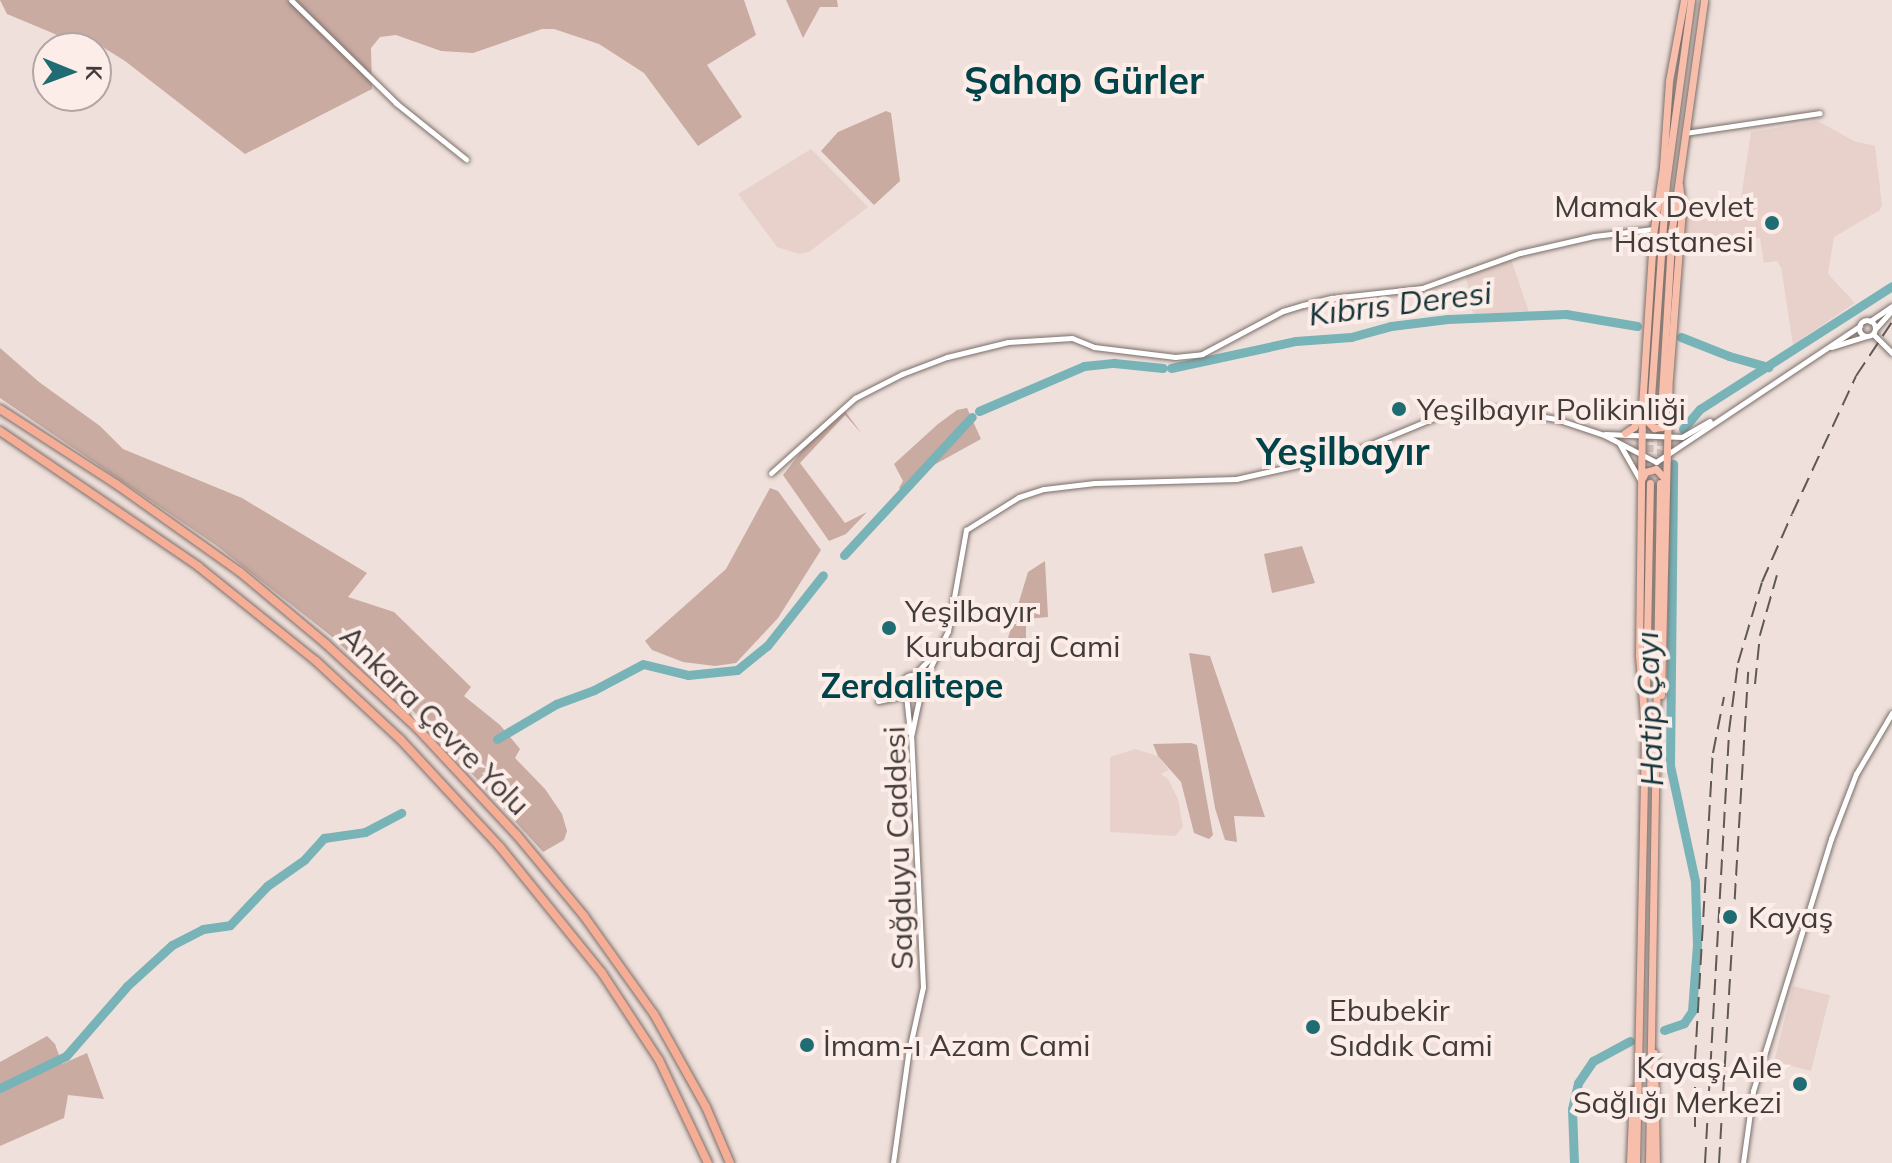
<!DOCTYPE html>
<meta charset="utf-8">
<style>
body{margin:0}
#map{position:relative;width:1892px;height:1163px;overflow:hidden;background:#efe0db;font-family:Mulish,sans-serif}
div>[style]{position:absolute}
.built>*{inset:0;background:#e8d1ca;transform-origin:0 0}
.green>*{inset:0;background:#c9aba2}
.river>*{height:9px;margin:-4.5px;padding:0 4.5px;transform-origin:4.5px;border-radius:4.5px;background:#78b3b8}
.trunk-tunnel>*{height:7px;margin-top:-3.5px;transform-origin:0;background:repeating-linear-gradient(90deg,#ccbfbb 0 7px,transparent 0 10.5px)}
.roads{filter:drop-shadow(0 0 2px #7b6e69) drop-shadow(0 0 2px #7b6e69)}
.tertiary>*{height:5px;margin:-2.5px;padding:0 2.5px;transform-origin:2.5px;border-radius:2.5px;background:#fff}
.tertiary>.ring{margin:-2.5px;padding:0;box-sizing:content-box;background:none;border:5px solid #fff;border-radius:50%}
.trunk>*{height:7px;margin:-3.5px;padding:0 3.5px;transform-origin:3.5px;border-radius:3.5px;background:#f7beab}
.motorway>*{height:8px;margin:-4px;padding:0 4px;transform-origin:4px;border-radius:4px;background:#f5ad96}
.rail>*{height:2px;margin-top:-1px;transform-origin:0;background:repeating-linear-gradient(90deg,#5f5855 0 16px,transparent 0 24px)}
.dots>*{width:22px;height:22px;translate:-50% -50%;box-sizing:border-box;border:4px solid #fcede9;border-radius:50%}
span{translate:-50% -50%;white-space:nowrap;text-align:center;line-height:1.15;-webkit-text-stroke:8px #fcede9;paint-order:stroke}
.poi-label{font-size:30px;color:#413b39}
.right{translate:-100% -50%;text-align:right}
.left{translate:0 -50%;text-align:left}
.street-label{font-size:30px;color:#413b39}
.water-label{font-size:32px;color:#143336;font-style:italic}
.quarter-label{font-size:34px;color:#004449;font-weight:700}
.district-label{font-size:38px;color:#004449;font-weight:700}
.north{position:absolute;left:32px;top:32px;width:80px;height:80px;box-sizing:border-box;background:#fcede9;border:2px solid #b1a6a3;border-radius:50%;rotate:91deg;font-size:22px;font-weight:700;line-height:32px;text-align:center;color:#413b39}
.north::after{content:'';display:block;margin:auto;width:28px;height:36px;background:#206c73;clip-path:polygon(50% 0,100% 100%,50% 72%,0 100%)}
</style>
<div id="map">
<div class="built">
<div style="clip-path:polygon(1818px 121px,1854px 141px,1875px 146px,1882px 205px,1880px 210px,1834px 237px,1828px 274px,1855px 303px,1793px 345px,1781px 267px,1777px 261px,1764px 263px,1760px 238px,1686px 235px,1687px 200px,1740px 205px,1751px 132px)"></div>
<div style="clip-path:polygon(811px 149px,868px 207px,809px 252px,799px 254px,777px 247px,738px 194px)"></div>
<div style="clip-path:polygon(1511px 259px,1529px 312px,1473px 314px,1466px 276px)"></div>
<div style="clip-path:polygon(1135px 749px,1158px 756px,1169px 770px,1161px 774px,1168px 779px,1178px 799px,1183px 827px,1175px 836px,1110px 832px,1110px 757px)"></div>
<div style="left:1793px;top:986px;width:38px;height:78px;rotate:14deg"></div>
</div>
<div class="green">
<div style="clip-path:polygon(0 0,744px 0,756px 35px,707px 65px,742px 117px,698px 146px,644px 73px,599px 44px,554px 29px,542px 29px,473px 53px,441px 51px,396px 35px,380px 37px,371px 48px,372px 89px,245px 154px,125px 61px,101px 46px,62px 37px,7px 14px)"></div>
<div style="clip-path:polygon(786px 0,837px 0,838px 7px,820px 7px,803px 38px)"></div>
<div style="clip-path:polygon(886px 111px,891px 113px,900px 181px,874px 205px,821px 151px,838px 132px)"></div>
<div style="clip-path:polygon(0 348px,39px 382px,100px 426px,123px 449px,242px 498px,367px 573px,348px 597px,394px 612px,471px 687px,464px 696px,500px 725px,520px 749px,515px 758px,545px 789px,562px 814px,567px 831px,564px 840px,543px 852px,426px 723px,331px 636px,217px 546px,0 398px)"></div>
<div style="clip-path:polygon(967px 408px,981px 439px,923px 471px,902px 491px,899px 488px,903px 481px,894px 464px,938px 424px,957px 410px)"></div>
<div style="clip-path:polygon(845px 411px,862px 434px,845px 415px,800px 463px,845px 523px,867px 512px,846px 534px,829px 541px,783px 475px,805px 447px)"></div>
<div style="clip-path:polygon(770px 488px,778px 491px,821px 550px,778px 618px,736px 663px,715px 666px,683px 662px,652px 650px,645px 641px,726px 569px)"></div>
<div style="clip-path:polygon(1302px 546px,1315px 583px,1272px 593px,1264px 554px)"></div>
<div style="clip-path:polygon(1045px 561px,1048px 617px,1026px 619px,1026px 648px,1005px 648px,1028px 572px)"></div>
<div style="clip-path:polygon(1189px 653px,1210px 656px,1265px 817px,1234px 816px,1237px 842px,1225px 840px,1215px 808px)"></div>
<div style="clip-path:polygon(1191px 743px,1197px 745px,1213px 835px,1209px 839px,1194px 833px,1181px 782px,1158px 756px,1153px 744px)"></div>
<div style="clip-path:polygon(47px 1036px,55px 1044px,62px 1064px,87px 1053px,104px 1099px,68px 1095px,64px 1118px,0 1146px,0 1062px)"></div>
</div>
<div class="river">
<div style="left:1681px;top:337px;width:52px;rotate:21.6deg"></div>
<div style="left:1729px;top:356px;width:41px;rotate:15.8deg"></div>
<div style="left:1171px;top:368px;width:128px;rotate:-12.2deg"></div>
<div style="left:1296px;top:341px;width:55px;rotate:-4.2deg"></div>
<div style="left:1351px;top:337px;width:41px;rotate:-15.4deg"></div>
<div style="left:1391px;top:326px;width:57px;rotate:-7deg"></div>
<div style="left:1448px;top:319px;width:118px;rotate:-2.4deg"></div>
<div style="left:1566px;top:314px;width:72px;rotate:9.6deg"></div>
<div style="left:979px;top:411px;width:114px;rotate:-23.2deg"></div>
<div style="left:1084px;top:366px;width:30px;rotate:-6deg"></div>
<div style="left:1114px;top:363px;width:49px;rotate:5.8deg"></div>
<div style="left:1683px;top:429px;width:26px;rotate:-50deg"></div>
<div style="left:1700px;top:409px;width:228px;rotate:-32.6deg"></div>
<div style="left:844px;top:555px;width:188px;rotate:-47.2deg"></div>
<div style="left:497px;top:739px;width:69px;rotate:-30.7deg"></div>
<div style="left:556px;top:704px;width:40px;rotate:-20.2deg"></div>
<div style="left:594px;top:690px;width:55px;rotate:-28deg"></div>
<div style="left:643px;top:664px;width:46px;rotate:13.7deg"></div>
<div style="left:688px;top:675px;width:49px;rotate:-5.8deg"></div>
<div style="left:737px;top:670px;width:38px;rotate:-39deg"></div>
<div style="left:767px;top:646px;width:90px;rotate:-51.7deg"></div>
<div style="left:1664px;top:1030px;width:21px;rotate:-19deg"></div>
<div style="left:1684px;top:1023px;width:14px;rotate:-56deg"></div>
<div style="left:1692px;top:1011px;width:66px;rotate:-85.7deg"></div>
<div style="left:1697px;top:945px;width:64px;rotate:-91.8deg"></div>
<div style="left:1695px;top:881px;width:119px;rotate:-102.2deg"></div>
<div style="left:1670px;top:765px;width:301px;rotate:-89.4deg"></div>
<div style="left:0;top:1088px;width:73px;rotate:-25.9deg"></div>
<div style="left:66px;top:1056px;width:93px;rotate:-48.9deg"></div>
<div style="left:127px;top:986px;width:61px;rotate:-42.3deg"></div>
<div style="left:172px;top:945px;width:35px;rotate:-27deg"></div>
<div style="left:203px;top:929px;width:27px;rotate:-8deg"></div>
<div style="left:230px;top:925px;width:54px;rotate:-46.5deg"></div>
<div style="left:267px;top:886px;width:45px;rotate:-35.1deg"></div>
<div style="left:304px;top:860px;width:30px;rotate:-48deg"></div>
<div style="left:324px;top:838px;width:41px;rotate:-8.3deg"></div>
<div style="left:365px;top:832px;width:41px;rotate:-27.8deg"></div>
<div style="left:1574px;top:1163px;width:54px;rotate:-92.1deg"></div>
<div style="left:1572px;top:1109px;width:27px;rotate:-77deg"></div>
<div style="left:1578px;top:1083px;width:27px;rotate:-56deg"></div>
<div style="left:1593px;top:1061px;width:42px;rotate:-28.4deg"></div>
</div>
<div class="trunk-tunnel">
<div style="left:1660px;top:477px;width:65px;rotate:-89.1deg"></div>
<div style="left:1650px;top:483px;width:71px;rotate:-90deg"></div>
</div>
<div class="roads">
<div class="tertiary">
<div style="left:291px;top:0;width:147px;rotate:44.4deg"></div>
<div style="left:396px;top:103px;width:90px;rotate:38.7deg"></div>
<div style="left:1685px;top:133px;width:136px;rotate:-8.4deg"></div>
<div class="ring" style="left:1859px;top:320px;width:11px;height:11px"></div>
<div style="left:1870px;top:321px;width:27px;rotate:-34deg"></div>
<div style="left:1876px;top:328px;width:24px;rotate:-48deg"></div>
<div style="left:1873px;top:334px;width:27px;rotate:45deg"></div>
<div style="left:1831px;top:347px;width:37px;rotate:-17deg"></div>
<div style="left:1605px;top:434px;width:77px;rotate:2.2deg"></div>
<div style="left:1682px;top:437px;width:32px;rotate:-30deg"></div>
<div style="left:1619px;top:443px;width:43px;rotate:60.4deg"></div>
<div style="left:771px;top:473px;width:113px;rotate:-41.8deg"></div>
<div style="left:855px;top:398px;width:53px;rotate:-27.1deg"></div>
<div style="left:902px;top:374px;width:48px;rotate:-20.7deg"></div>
<div style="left:947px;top:357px;width:63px;rotate:-13.8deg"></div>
<div style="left:1008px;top:342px;width:64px;rotate:-3.6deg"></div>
<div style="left:1072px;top:338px;width:24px;rotate:22deg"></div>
<div style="left:1094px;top:347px;width:82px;rotate:7deg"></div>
<div style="left:1175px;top:357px;width:27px;rotate:-6deg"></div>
<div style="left:1202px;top:354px;width:92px;rotate:-28deg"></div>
<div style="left:1283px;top:311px;width:21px;rotate:-17deg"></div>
<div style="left:1303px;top:305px;width:30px;rotate:-14deg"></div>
<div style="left:1332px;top:298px;width:91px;rotate:-6.3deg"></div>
<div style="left:1422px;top:288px;width:104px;rotate:-19.7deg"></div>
<div style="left:1520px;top:253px;width:76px;rotate:-12.9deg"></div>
<div style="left:1594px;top:236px;width:60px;rotate:-6.7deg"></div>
<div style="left:914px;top:675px;width:29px;rotate:-46deg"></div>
<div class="ring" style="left:902px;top:675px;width:15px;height:15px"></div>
<div style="left:880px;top:700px;width:26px;rotate:-37deg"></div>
<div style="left:878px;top:701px;width:29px;rotate:-12deg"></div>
<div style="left:906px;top:695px;width:38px;rotate:84deg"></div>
<div style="left:893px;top:1163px;width:109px;rotate:-82.1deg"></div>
<div style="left:908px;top:1055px;width:70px;rotate:-77.6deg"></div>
<div style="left:923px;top:987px;width:250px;rotate:-92.7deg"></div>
<div style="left:911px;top:737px;width:53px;rotate:-78.1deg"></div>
<div style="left:922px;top:685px;width:60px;rotate:-64.3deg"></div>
<div style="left:948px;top:631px;width:103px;rotate:-79.9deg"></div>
<div style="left:966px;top:530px;width:62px;rotate:-31.9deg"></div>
<div style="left:1019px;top:497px;width:26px;rotate:-18deg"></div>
<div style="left:1044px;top:489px;width:51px;rotate:-6.7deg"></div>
<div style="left:1095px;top:483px;width:141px;rotate:-1.6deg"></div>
<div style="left:1236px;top:479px;width:114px;rotate:-12.7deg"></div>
<div style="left:1347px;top:454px;width:107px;rotate:-22.5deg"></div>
<div style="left:1446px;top:413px;width:41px;rotate:-8.3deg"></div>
<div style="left:1487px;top:407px;width:70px;rotate:9.9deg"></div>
<div style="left:1556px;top:419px;width:51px;rotate:18.4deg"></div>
<div style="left:1604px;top:435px;width:59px;rotate:27.4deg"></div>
<div style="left:1656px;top:462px;width:245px;rotate:-33.7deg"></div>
<div style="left:1743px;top:1163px;width:73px;rotate:-82.1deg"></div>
<div style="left:1753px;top:1091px;width:264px;rotate:-72.8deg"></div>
<div style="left:1831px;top:839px;width:70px;rotate:-69deg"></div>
<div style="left:1856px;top:774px;width:71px;rotate:-59.5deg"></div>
</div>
<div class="trunk">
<div style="left:1650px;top:412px;width:230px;rotate:-86deg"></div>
<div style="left:1666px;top:183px;width:185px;rotate:-82.2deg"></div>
<div style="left:1661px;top:412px;width:183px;rotate:-86.6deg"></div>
<div style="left:1672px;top:229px;width:231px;rotate:-82deg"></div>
<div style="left:1643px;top:417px;width:16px;rotate:45deg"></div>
<div style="left:1654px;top:428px;width:8px;rotate:-7deg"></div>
<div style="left:1662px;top:427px;width:10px;rotate:-53deg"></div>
<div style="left:1625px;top:433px;width:11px;rotate:-34deg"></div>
<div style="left:1634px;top:427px;width:15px;rotate:-67deg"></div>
<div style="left:1643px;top:477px;width:5px;rotate:-68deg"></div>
<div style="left:1645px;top:472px;width:11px;rotate:-15deg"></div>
<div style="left:1656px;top:469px;width:13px;rotate:48deg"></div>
<div style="left:1646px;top:689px;width:206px;rotate:-88.9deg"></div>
<div style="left:1661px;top:695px;width:317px;rotate:-88.6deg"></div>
<div style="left:1669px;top:378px;width:169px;rotate:-85.6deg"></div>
<div style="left:1682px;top:209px;width:24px;rotate:-97deg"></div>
<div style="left:1645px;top:727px;width:72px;rotate:-94.8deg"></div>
<div style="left:1639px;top:655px;width:248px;rotate:-89.3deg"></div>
<div style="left:1642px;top:407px;width:172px;rotate:-86.3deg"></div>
<div style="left:1653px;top:235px;width:69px;rotate:-81.6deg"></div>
<div style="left:1663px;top:167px;width:86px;rotate:-86deg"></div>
<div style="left:1669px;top:81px;width:82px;rotate:-79.5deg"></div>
<div style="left:1654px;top:1053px;width:110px;rotate:89deg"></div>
<div style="left:1630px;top:1163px;width:73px;rotate:-87.6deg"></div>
<div style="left:1636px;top:1163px;width:438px;rotate:-88.8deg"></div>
<div style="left:1649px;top:1163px;width:680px;rotate:-89.07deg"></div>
</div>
<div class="motorway">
<div style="left:0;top:409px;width:138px;rotate:32.9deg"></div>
<div style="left:116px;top:484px;width:152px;rotate:35.4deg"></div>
<div style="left:240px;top:572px;width:112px;rotate:39.9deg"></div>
<div style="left:326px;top:644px;width:124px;rotate:42.7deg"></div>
<div style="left:417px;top:728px;width:145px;rotate:47deg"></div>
<div style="left:516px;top:834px;width:107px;rotate:50.3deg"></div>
<div style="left:584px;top:916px;width:120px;rotate:54.5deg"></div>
<div style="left:654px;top:1014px;width:107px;rotate:60.8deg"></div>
<div style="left:706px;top:1107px;width:61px;rotate:66.8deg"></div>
<div style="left:0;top:431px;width:241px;rotate:34.3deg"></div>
<div style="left:199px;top:567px;width:150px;rotate:38.8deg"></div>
<div style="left:316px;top:661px;width:115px;rotate:42.9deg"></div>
<div style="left:400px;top:739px;width:147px;rotate:47.2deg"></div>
<div style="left:500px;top:847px;width:162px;rotate:51deg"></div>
<div style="left:602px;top:973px;width:104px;rotate:56.8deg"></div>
<div style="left:659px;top:1060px;width:114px;rotate:64.6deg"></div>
</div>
</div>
<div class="rail">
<div style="left:1755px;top:684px;width:49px;rotate:-84.2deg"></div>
<div style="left:1760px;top:635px;width:62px;rotate:-74.2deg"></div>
<div style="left:1695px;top:1127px;width:66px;rotate:-90deg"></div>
<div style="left:1695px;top:1061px;width:309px;rotate:-86.7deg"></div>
<div style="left:1713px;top:753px;width:57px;rotate:-78.9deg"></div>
<div style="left:1705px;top:1163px;width:433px;rotate:-86.8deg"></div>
<div style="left:1729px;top:731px;width:69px;rotate:-82.5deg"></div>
<div style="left:1738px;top:663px;width:84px;rotate:-73.5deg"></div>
<div style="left:1762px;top:582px;width:74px;rotate:-66.2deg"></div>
<div style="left:1792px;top:514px;width:152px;rotate:-65.1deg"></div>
<div style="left:1856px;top:376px;width:65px;rotate:-56.3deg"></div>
<div style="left:1719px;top:1163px;width:492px;rotate:-86.6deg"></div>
</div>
<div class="dots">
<div style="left:1772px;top:223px;background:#206c73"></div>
<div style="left:1399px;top:409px;background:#206c73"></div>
<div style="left:889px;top:628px;background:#206c73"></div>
<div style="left:1730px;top:917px;background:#206c73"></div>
<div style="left:1313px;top:1027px;background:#206c73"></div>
<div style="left:807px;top:1045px;background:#206c73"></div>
<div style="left:1800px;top:1084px;background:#206c73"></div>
</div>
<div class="poi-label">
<span class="right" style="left:1754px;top:223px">Mamak Devlet<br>Hastanesi</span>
<span class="left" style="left:1417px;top:409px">Yeşilbayır Polikinliği</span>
<span class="left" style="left:905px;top:628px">Yeşilbayır<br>Kurubaraj Cami</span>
<span class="left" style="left:1748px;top:917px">Kayaş</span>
<span class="left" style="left:1329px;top:1027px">Ebubekir<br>Sıddık Cami</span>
<span class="left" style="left:823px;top:1045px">İmam-ı Azam Cami</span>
<span class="right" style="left:1782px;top:1084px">Kayaş Aile<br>Sağlığı Merkezi</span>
</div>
<div class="street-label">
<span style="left:435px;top:720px;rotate:45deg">Ankara Çevre Yolu</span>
<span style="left:898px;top:848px;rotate:-92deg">Sağduyu Caddesi</span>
</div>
<div class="water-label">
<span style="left:1400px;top:303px;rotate:-7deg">Kıbrıs Deresi</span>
<span style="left:1649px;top:709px;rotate:-92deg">Hatip Çayı</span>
</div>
<div class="quarter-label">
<span style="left:912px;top:686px">Zerdalitepe</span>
</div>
<div class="district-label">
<span style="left:1084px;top:81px">Şahap Gürler</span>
<span style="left:1343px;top:452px">Yeşilbayır</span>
</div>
<div class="north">K</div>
</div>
